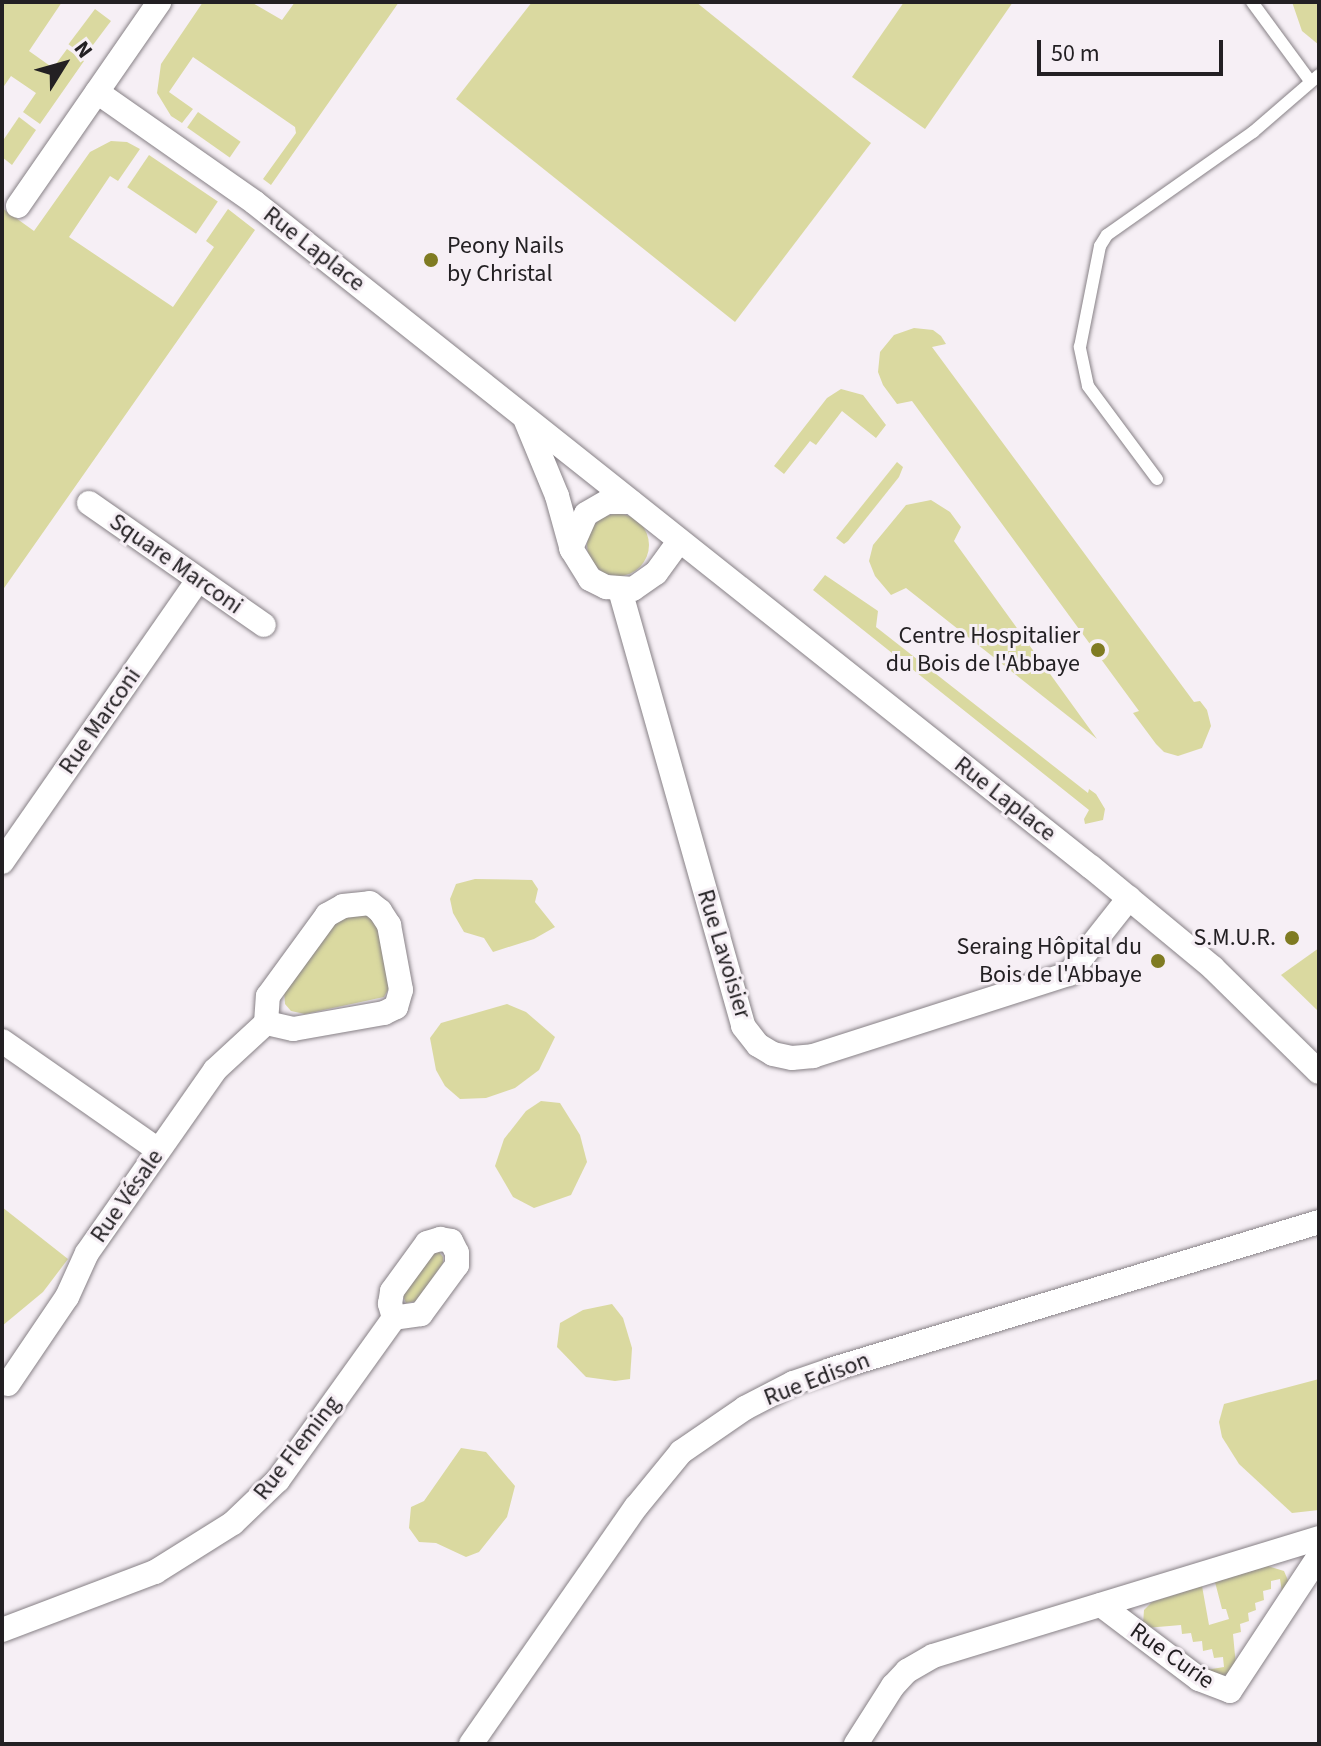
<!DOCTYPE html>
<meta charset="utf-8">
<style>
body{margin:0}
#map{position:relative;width:1321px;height:1746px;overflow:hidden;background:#f6eff5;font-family:"Source Sans 3",sans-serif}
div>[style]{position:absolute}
.green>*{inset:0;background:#dad9a0;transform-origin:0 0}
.round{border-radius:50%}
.roads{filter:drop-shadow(0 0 2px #878186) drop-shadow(0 0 2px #878186)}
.service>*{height:12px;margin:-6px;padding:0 6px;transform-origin:6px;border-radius:6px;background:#fff}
.minor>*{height:24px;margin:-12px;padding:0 12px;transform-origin:12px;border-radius:12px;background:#fff}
.dots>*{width:22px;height:22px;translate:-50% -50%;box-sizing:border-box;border:4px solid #f6eff5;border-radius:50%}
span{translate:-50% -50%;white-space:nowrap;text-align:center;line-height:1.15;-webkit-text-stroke:6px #f6eff5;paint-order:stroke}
.poi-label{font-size:24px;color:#232023}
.left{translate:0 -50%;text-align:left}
.right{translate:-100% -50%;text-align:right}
.street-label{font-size:24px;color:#232023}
.frame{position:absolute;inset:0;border:4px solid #232023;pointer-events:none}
.north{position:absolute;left:24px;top:24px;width:80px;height:80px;-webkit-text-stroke:6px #f6eff5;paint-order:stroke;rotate:53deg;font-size:22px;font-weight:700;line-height:32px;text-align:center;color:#232023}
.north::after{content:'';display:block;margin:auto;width:28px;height:36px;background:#232023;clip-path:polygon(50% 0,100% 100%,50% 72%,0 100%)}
.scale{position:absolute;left:1037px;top:40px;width:186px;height:36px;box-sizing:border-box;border:4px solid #232023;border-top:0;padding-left:10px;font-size:24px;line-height:28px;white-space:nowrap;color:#232023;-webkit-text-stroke:6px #f6eff5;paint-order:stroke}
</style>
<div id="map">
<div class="green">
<div style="clip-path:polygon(2px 2px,62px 2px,29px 51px,53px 68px,67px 49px,84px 61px,40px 124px,23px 112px,36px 93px,11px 76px,2px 89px)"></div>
<div style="clip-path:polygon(203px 2px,251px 2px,282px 20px,295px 2px,399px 2px,271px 185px,263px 179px,296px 133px,295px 127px,193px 57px,169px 92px,193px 109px,182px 123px,171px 116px,157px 93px,161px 64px)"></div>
<div style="clip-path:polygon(532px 2px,696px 2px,871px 143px,735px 322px,456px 99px)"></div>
<div style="clip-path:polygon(904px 2px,1013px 2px,925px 129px,852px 77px)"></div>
<div style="clip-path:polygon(1292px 2px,1319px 2px,1319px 45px,1302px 31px)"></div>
<div style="left:95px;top:9px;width:20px;height:44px;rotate:37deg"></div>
<div style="left:198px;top:112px;width:52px;height:19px;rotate:35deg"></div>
<div style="clip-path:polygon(19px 117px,36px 130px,12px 165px,2px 157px,2px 142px)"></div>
<div style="clip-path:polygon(111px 141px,127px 142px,140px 149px,118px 181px,110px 176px,69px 237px,173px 307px,214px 247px,206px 241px,228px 209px,255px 230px,2px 591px,2px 208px,34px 231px,90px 152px)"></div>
<div style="left:149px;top:155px;width:83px;height:39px;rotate:34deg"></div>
<div style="clip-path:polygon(914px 328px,933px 330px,941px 336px,946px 344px,932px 347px,1194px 702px,1200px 701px,1207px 710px,1211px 726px,1202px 748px,1178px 756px,1164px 752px,1156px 744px,1133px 713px,1139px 711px,912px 401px,897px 404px,883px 385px,878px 372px,880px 352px,894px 335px)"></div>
<div style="clip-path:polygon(841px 389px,863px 395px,886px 425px,876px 438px,842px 411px,816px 445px,810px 441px,784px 474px,774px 466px,827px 398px)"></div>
<div style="clip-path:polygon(897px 462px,903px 467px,899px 477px,848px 541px,844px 544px,836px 538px)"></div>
<div style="clip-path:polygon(931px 500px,950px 512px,961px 527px,954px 541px,1097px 739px,906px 588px,891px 595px,875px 576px,869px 561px,873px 545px,906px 505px)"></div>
<div class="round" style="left:587px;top:514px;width:62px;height:62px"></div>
<div style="clip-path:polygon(825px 575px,878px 611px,876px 627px,1088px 793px,1089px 789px,1096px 794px,1105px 809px,1103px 820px,1085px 824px,1084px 819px,1089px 810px,813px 590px)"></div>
<div style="clip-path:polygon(475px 879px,532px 880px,538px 889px,535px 902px,555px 927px,534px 939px,493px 952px,484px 938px,464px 932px,453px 913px,450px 899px,456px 884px)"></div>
<div style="clip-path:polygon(367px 915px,378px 927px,389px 988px,384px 997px,305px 1014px,291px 1011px,285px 1004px,284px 991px,336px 922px,345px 917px)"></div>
<div style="clip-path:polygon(1319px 948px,1319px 1011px,1318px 1011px,1281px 975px)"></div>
<div style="clip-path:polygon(507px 1004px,526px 1012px,555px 1037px,539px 1070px,515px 1088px,486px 1098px,460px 1099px,445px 1086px,436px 1070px,430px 1038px,441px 1023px)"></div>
<div style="clip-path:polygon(541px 1101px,560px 1103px,580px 1135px,587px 1162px,571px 1195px,534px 1208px,513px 1197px,495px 1166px,504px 1139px,526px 1111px)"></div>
<div style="clip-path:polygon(2px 1207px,68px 1259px,43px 1292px,2px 1326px)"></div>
<div style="clip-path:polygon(439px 1252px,443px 1257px,443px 1263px,416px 1301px,406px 1303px,403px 1296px,431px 1254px)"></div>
<div style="clip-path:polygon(612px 1304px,623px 1318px,632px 1348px,630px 1379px,615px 1381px,586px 1377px,557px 1347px,560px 1323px,583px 1310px)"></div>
<div style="clip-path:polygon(1319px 1379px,1319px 1510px,1292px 1513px,1239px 1464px,1222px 1437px,1219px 1422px,1224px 1404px)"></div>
<div style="clip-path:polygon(461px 1448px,486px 1452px,515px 1486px,507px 1517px,479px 1552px,466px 1557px,436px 1543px,419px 1542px,409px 1528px,411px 1507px,424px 1501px)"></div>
<div style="clip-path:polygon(1268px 1566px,1284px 1571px,1290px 1585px,1283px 1599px,1280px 1579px,1271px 1581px,1271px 1589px,1263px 1591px,1264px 1600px,1255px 1603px,1256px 1610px,1248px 1613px,1249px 1621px,1240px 1624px,1241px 1632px,1233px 1634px,1236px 1666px,1228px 1674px,1220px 1676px,1206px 1670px,1224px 1667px,1223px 1657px,1214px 1658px,1212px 1649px,1203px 1651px,1202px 1641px,1193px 1642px,1191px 1633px,1182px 1634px,1181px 1625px,1146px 1628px,1143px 1624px,1144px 1610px,1152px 1602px,1202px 1586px,1209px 1625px,1229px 1619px,1226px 1609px,1222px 1609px,1215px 1582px)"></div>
</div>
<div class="roads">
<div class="service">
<div style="left:1252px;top:2px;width:98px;rotate:53.7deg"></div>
<div style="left:1157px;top:479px;width:116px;rotate:-126.6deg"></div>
<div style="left:1088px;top:386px;width:40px;rotate:-102deg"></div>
<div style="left:1080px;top:347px;width:103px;rotate:-78.8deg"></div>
<div style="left:1100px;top:246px;width:13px;rotate:-58deg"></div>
<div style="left:1107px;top:235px;width:179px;rotate:-35.2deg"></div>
<div style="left:1253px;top:132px;width:87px;rotate:-40.8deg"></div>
</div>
<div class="minor">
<div style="left:97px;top:92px;width:192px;rotate:35deg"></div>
<div style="left:254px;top:202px;width:1069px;rotate:38.47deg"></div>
<div style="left:1091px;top:867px;width:158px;rotate:39.6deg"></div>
<div style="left:1213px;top:968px;width:148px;rotate:44.5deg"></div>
<div style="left:18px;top:206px;width:248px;rotate:-55.3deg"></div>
<div style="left:526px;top:421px;width:81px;rotate:67.5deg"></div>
<div style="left:557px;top:496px;width:56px;rotate:74.5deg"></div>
<div style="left:572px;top:550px;width:34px;rotate:58deg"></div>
<div style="left:590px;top:579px;width:18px;rotate:27deg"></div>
<div style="left:606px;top:587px;width:27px;rotate:4deg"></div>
<div style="left:633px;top:589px;width:28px;rotate:-35deg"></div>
<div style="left:656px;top:573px;width:39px;rotate:-54deg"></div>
<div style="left:89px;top:503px;width:213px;rotate:34.9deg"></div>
<div style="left:571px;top:548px;width:37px;rotate:-66deg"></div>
<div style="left:586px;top:514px;width:24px;rotate:-30deg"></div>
<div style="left:607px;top:502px;width:24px"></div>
<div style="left:620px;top:590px;width:453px;rotate:74.2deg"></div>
<div style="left:743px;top:1026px;width:24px;rotate:52deg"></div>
<div style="left:758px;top:1045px;width:17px;rotate:31deg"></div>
<div style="left:773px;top:1054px;width:19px;rotate:12deg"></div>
<div style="left:792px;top:1058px;width:21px;rotate:-5deg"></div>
<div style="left:813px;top:1056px;width:269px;rotate:-17.8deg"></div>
<div style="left:1069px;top:974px;width:97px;rotate:-51.7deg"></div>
<div style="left:2px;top:862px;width:343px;rotate:-55.2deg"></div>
<div style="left:2px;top:1041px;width:190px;rotate:34.9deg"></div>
<div style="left:440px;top:1239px;width:11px;rotate:10deg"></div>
<div style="left:451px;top:1241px;width:13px;rotate:63deg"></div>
<div style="left:457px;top:1253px;width:12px;rotate:90deg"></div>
<div style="left:457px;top:1265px;width:61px;rotate:126.3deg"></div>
<div style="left:421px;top:1314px;width:27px;rotate:172deg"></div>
<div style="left:394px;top:1318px;width:15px;rotate:-106deg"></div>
<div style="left:390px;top:1304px;width:13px;rotate:-81deg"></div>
<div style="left:392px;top:1291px;width:59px;rotate:-53.9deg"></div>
<div style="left:427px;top:1243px;width:14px;rotate:-17deg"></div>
<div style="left:8px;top:1384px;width:105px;rotate:-55.9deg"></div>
<div style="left:67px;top:1297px;width:48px;rotate:-65.6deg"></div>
<div style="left:87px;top:1253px;width:223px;rotate:-55deg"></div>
<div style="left:215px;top:1070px;width:69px;rotate:-42.7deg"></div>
<div style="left:266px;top:1023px;width:27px;rotate:-86deg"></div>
<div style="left:268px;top:996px;width:100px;rotate:-53.9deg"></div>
<div style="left:327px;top:915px;width:18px;rotate:-29deg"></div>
<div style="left:343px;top:906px;width:27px;rotate:-6deg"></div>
<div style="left:370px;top:903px;width:13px;rotate:39deg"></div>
<div style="left:380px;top:911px;width:17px;rotate:57deg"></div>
<div style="left:389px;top:925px;width:66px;rotate:79.5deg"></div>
<div style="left:401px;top:990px;width:18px;rotate:106deg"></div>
<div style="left:396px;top:1007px;width:13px;rotate:153deg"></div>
<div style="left:384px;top:1013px;width:92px;rotate:170deg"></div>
<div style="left:293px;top:1029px;width:28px;rotate:-167deg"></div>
<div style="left:1101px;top:1605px;width:123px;rotate:37.1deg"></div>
<div style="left:1199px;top:1679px;width:33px;rotate:21deg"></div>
<div style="left:1230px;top:1691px;width:162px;rotate:-56.6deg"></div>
<div style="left:2px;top:1630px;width:164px;rotate:-20.8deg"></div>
<div style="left:155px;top:1572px;width:92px;rotate:-32.1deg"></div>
<div style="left:233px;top:1523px;width:62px;rotate:-43.7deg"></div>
<div style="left:278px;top:1480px;width:199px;rotate:-54.4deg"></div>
<div style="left:471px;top:1744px;width:289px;rotate:-55.2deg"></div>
<div style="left:636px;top:1507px;width:71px;rotate:-50.7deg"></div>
<div style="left:681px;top:1452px;width:78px;rotate:-34.5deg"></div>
<div style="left:745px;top:1408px;width:54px;rotate:-27.5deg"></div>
<div style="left:793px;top:1383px;width:39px;rotate:-19deg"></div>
<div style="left:830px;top:1370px;width:511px;rotate:-16.84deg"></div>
<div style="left:856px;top:1744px;width:69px;rotate:-57.5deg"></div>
<div style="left:893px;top:1686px;width:21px;rotate:-47deg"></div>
<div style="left:907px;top:1671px;width:30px;rotate:-30deg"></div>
<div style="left:933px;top:1656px;width:404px;rotate:-17deg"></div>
</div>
</div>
<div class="dots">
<div style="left:431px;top:260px;background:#7f7b22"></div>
<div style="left:1098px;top:650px;background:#7f7b22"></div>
<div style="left:1292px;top:938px;background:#7f7b22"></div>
<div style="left:1158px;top:961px;background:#7f7b22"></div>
</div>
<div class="poi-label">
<span class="left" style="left:447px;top:260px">Peony Nails<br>by Christal</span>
<span class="right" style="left:1080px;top:650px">Centre Hospitalier<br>du Bois de l'Abbaye</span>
<span class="right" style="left:1276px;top:938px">S.M.U.R.</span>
<span class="right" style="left:1142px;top:961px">Seraing Hôpital du<br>Bois de l'Abbaye</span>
</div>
<div class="street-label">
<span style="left:314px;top:249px;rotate:38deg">Rue Laplace</span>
<span style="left:176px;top:564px;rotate:35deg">Square Marconi</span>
<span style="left:100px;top:721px;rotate:-55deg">Rue Marconi</span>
<span style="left:1005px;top:799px;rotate:38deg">Rue Laplace</span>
<span style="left:724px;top:954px;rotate:73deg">Rue Lavoisier</span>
<span style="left:127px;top:1196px;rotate:-55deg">Rue Vésale</span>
<span style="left:817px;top:1379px;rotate:-21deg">Rue Edison</span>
<span style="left:297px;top:1448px;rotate:-52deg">Rue Fleming</span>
<span style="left:1172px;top:1656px;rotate:35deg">Rue Curie</span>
</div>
<div class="frame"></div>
<div class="north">N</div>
<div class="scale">50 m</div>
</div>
